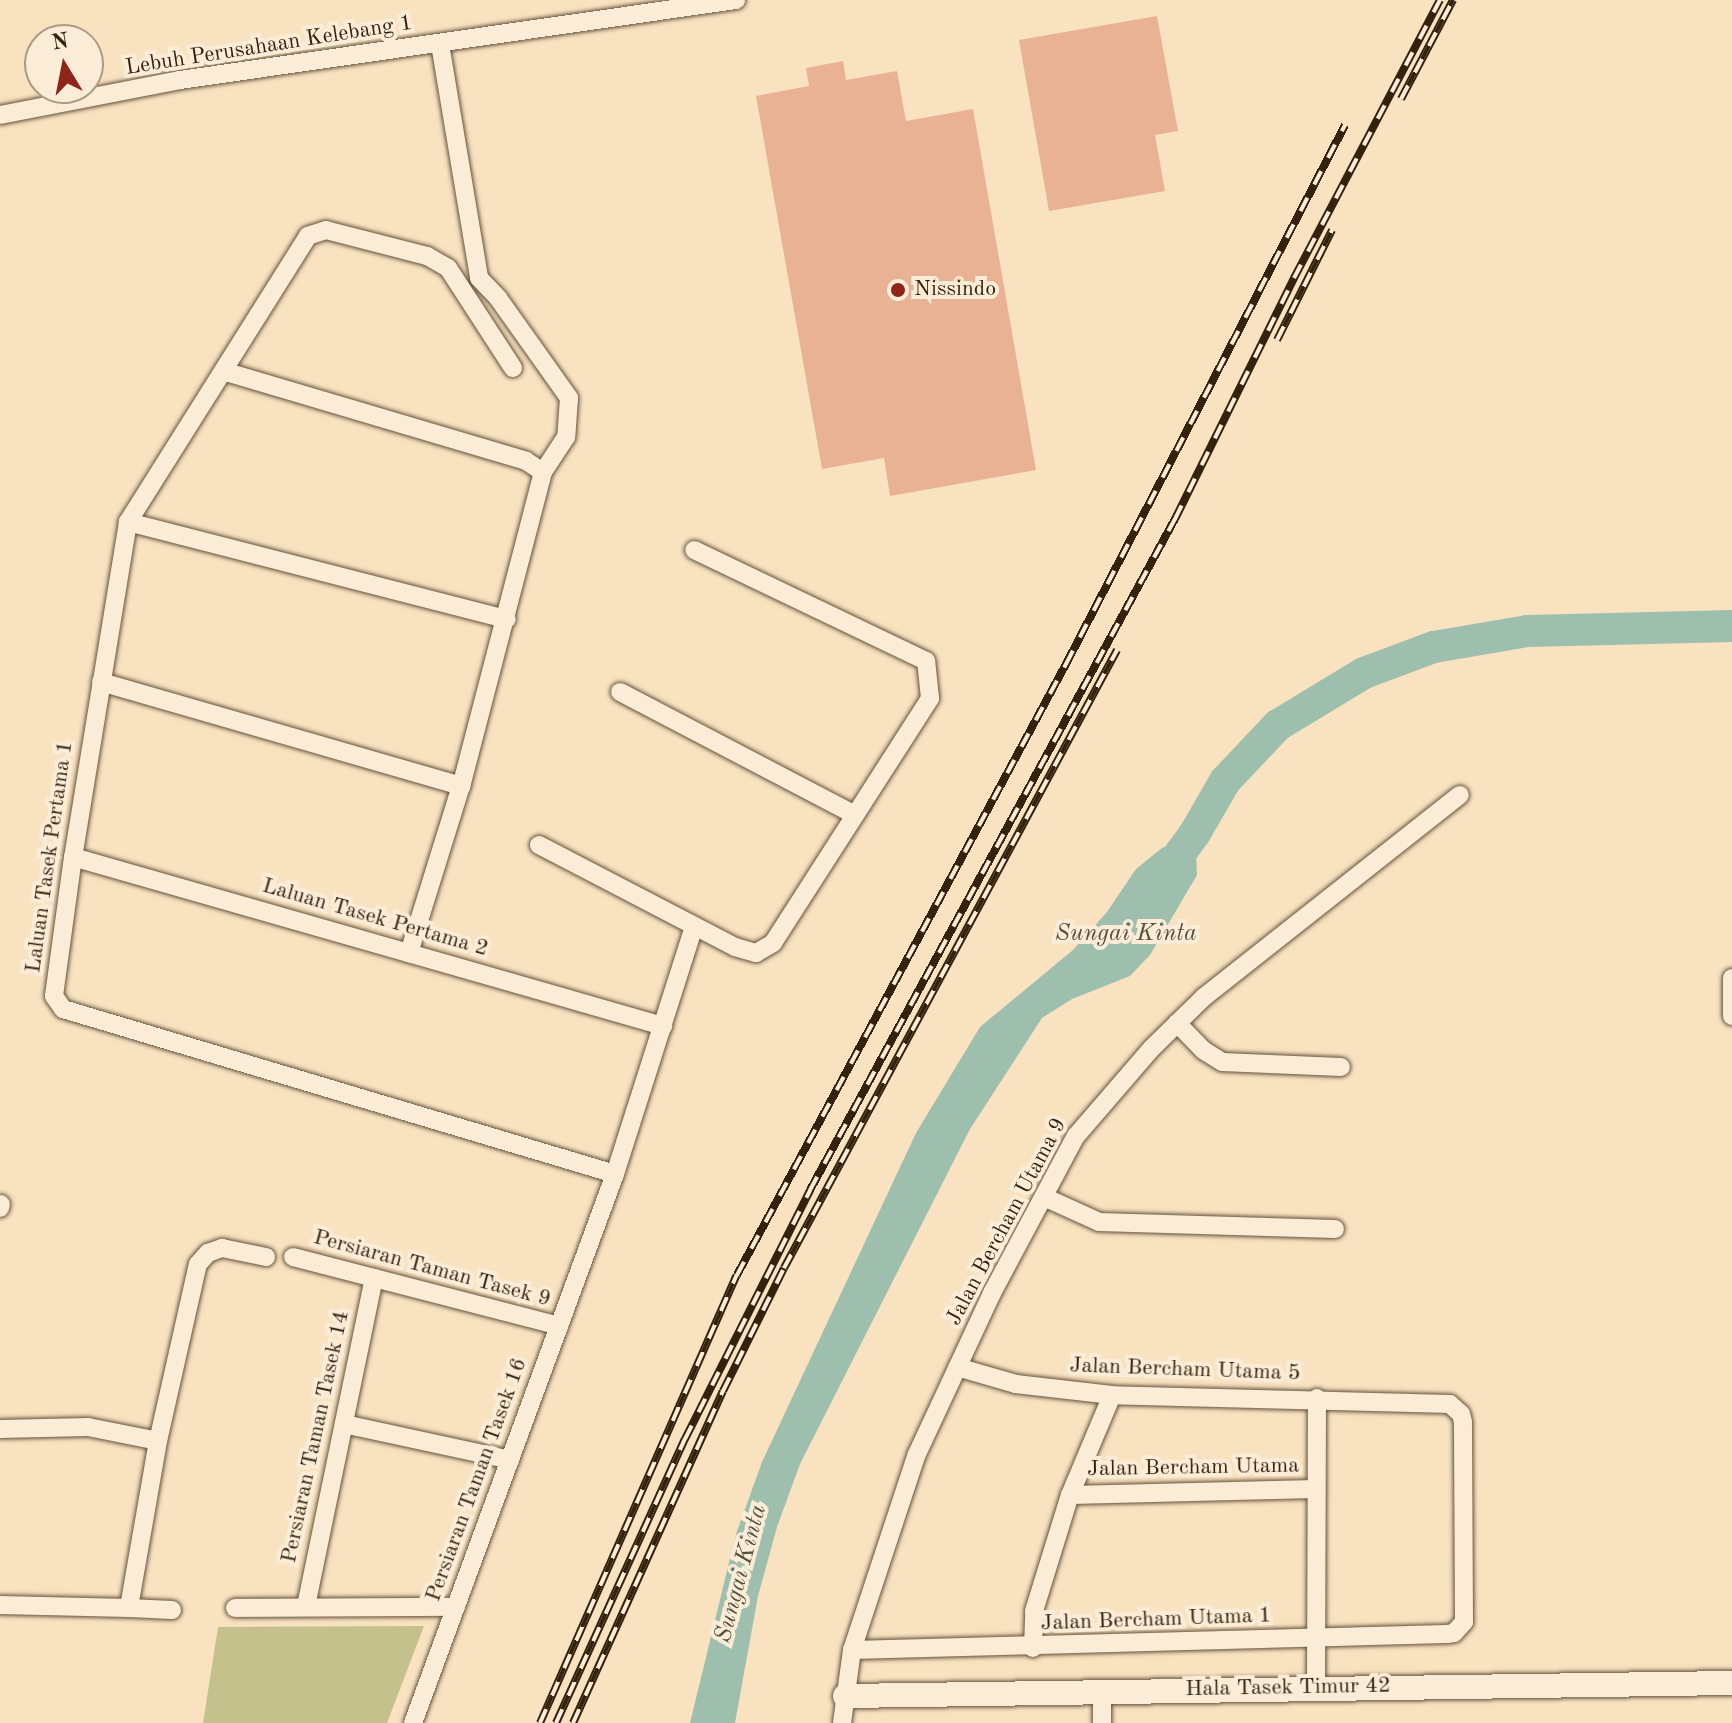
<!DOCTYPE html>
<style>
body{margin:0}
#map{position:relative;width:1732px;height:1723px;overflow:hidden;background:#f8e2c0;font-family:"Old Standard TT",serif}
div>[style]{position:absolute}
.green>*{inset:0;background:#c5c18d}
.water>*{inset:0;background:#9ebfad}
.river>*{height:32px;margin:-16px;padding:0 16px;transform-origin:16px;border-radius:16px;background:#9ebfad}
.building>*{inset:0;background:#e9b294}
.roads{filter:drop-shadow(0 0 2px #65523a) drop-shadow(0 0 2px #65523a)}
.minor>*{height:18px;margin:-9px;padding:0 9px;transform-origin:9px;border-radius:9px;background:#faecd6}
.tertiary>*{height:24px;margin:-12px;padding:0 12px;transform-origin:12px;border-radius:12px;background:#faecd6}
.rail>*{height:8px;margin-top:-4px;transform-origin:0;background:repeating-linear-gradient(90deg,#faecd6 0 15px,#34220e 0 30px);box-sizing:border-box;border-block:2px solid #34220e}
.dots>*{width:22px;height:22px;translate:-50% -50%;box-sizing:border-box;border:4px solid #faecd6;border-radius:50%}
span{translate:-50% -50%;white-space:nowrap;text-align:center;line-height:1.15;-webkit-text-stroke:8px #faecd6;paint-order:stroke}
.street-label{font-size:22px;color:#34220e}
.poi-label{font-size:22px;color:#34220e}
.left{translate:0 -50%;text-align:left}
.water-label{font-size:24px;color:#54513e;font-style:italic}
.north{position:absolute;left:24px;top:24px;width:80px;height:80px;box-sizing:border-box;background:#faecd6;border:2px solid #ab9b86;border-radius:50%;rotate:350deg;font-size:22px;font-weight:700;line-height:32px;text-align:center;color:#34220e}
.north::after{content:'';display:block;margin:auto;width:28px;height:36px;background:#8f2418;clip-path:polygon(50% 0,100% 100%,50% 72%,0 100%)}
</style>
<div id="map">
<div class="green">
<div style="clip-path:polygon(424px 1626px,387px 1723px,203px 1723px,218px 1627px)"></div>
</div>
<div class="water">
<div style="clip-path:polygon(1195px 833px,1197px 875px,1150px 955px,1130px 976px,1072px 999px,1042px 1018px,970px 1129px,800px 1464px,777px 1527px,758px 1596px,735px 1723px,690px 1723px,736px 1534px,762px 1462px,916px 1133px,980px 1027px,1073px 950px,1107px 912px,1136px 869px,1162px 848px)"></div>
</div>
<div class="river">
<div style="left:1171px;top:866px;width:41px;rotate:-54deg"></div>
<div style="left:1195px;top:833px;width:60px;rotate:-60deg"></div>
<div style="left:1225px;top:781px;width:77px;rotate:-46.6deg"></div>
<div style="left:1278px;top:725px;width:100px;rotate:-31.2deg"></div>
<div style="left:1364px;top:673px;width:75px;rotate:-20.4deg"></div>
<div style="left:1434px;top:647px;width:95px;rotate:-9.7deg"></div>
<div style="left:1528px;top:631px;width:204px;rotate:-1.4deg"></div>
</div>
<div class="building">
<div style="clip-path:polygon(1157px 16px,1178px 131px,1155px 135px,1165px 191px,1049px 211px,1019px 40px)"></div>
<div style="clip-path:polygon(843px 61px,846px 80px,897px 71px,906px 121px,973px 109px,1036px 470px,890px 496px,884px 458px,822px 469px,756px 96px,809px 86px,806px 68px)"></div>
</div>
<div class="roads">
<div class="minor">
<div style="left:440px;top:44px;width:237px;rotate:80.5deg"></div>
<div style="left:479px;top:278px;width:28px;rotate:46deg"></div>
<div style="left:498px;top:298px;width:123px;rotate:54.6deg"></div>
<div style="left:569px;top:398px;width:39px;rotate:94deg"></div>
<div style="left:566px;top:437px;width:42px;rotate:123.3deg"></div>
<div style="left:0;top:115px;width:183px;rotate:-11deg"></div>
<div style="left:180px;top:80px;width:562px;rotate:-8.19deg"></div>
<div style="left:513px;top:368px;width:119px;rotate:-123deg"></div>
<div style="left:448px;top:268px;width:24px;rotate:-150deg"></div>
<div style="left:427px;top:256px;width:104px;rotate:-165.6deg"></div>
<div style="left:326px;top:230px;width:19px;rotate:162deg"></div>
<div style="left:308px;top:236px;width:338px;rotate:122.2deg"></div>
<div style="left:128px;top:522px;width:339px;rotate:99.3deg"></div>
<div style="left:73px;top:857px;width:140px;rotate:97.8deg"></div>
<div style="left:54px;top:996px;width:16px;rotate:55deg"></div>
<div style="left:63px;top:1009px;width:576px;rotate:16.64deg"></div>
<div style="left:223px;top:371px;width:316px;rotate:16.5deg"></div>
<div style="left:526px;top:461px;width:20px;rotate:33deg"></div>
<div style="left:543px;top:472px;width:325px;rotate:104.6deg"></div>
<div style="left:461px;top:786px;width:175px;rotate:107.3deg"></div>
<div style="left:128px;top:522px;width:391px;rotate:14.4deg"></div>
<div style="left:101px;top:682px;width:375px;rotate:16.1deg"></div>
<div style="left:620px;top:692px;width:265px;rotate:27.6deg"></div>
<div style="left:539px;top:845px;width:221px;rotate:27.5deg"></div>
<div style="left:735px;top:947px;width:22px;rotate:16deg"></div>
<div style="left:756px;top:953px;width:20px;rotate:-30deg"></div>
<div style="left:773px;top:943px;width:291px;rotate:-57.3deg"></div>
<div style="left:930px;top:698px;width:37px;rotate:-96deg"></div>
<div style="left:926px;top:661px;width:257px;rotate:-154.4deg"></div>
<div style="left:73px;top:857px;width:614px;rotate:15.98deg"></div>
<div style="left:1732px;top:978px;width:38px;rotate:90deg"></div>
<div style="left:1177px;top:1023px;width:37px;rotate:46deg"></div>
<div style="left:1203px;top:1050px;width:22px;rotate:32deg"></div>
<div style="left:1222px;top:1062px;width:119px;rotate:2.4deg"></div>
<div style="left:1044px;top:1197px;width:60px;rotate:24.4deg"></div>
<div style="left:1099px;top:1222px;width:236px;rotate:1.7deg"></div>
<div style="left:0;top:1208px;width:4px;rotate:-76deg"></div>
<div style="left:293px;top:1257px;width:275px;rotate:14.5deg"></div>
<div style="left:344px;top:1424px;width:170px;rotate:12.2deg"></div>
<div style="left:0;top:1429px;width:88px;rotate:-1.3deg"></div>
<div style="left:88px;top:1427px;width:71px;rotate:11.3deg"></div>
<div style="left:158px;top:1441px;width:169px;rotate:99.9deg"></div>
<div style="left:129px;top:1608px;width:129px;rotate:-178.7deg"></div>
<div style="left:158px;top:1441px;width:181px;rotate:-77.3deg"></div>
<div style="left:198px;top:1264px;width:15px;rotate:-48deg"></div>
<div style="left:208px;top:1253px;width:15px;rotate:-20deg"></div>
<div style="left:222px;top:1248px;width:45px;rotate:11.6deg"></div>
<div style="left:1070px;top:1495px;width:246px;rotate:-1.4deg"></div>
<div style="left:306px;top:1606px;width:335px;rotate:-78.3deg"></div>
<div style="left:129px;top:1608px;width:43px;rotate:2.7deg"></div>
<div style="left:235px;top:1608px;width:221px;rotate:-0.3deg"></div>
<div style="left:1033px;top:1648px;width:37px;rotate:-88deg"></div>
<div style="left:1034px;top:1611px;width:121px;rotate:-72.8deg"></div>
<div style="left:1070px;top:1495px;width:108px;rotate:-67.2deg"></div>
<div style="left:852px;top:1650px;width:595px;rotate:-1.54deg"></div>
<div style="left:1447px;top:1634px;width:7px;rotate:-8deg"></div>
<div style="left:1454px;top:1633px;width:15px;rotate:-48deg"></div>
<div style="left:1464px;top:1622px;width:200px;rotate:-90.3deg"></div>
<div style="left:1463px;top:1422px;width:8px;rotate:-104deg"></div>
<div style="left:1461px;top:1414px;width:15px;rotate:-138deg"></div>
<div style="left:1450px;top:1404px;width:338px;rotate:-178.5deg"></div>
<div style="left:1112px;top:1395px;width:97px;rotate:-173.5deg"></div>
<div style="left:1016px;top:1384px;width:61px;rotate:-163.9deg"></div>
<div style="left:1316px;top:1688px;width:290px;rotate:-89.8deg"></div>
<div style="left:413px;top:1723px;width:585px;rotate:-69.8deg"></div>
<div style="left:615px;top:1174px;width:260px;rotate:-72.3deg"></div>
<div style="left:842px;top:1723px;width:74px;rotate:-82.2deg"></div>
<div style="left:852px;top:1650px;width:206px;rotate:-71.7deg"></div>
<div style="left:917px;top:1454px;width:178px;rotate:-65deg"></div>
<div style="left:992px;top:1293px;width:178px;rotate:-61.9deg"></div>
<div style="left:1076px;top:1136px;width:116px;rotate:-49.2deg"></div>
<div style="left:1152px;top:1048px;width:73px;rotate:-44.4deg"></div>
<div style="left:1204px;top:997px;width:326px;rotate:-38.3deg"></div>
<div style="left:1102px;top:1723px;width:33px;rotate:-90deg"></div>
</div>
<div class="tertiary">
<div style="left:845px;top:1696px;width:887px;rotate:-0.84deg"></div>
</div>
</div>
<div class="rail">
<div style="left:1401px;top:99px;width:112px;rotate:-62.3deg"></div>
<div style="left:1277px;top:340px;width:123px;rotate:-63.4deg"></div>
<div style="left:540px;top:1723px;width:489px;rotate:-66.3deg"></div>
<div style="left:737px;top:1275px;width:694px;rotate:-61.7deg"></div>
<div style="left:1066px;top:664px;width:607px;rotate:-62.63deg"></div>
<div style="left:556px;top:1723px;width:312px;rotate:-65.6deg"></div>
<div style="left:685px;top:1439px;width:279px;rotate:-63.3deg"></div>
<div style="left:810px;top:1190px;width:764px;rotate:-61.46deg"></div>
<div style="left:1175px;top:519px;width:269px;rotate:-63.7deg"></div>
<div style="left:1294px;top:278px;width:314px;rotate:-62.3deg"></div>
<div style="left:573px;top:1723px;width:364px;rotate:-65.7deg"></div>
<div style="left:723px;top:1391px;width:137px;rotate:-63.6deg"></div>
<div style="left:784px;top:1268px;width:702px;rotate:-61.68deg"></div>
</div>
<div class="dots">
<div style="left:898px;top:290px;background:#8f2418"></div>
</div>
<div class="street-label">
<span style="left:269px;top:46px;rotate:-9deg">Lebuh Perusahaan Kelebang 1</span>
<span style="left:50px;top:857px;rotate:-82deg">Laluan Tasek Pertama 1</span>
<span style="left:375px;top:918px;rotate:16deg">Laluan Tasek Pertama 2</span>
<span style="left:1007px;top:1222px;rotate:-62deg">Jalan Bercham Utama 9</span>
<span style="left:432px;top:1269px;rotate:15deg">Persiaran Taman Tasek 9</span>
<span style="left:1185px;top:1370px;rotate:2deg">Jalan Bercham Utama 5</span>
<span style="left:316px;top:1437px;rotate:-78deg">Persiaran Taman Tasek 14</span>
<span style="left:1193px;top:1468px;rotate:-1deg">Jalan Bercham Utama</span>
<span style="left:477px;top:1480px;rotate:-70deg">Persiaran Taman Tasek 16</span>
<span style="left:1156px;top:1620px;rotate:-2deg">Jalan Bercham Utama 1</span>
<span style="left:1288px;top:1688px;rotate:-1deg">Hala Tasek Timur 42</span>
</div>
<div class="poi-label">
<span class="left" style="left:914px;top:290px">Nissindo</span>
</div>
<div class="water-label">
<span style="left:1126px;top:935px">Sungai Kinta</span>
<span style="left:742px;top:1574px;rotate:-75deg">Sungai Kinta</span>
</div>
<div class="north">N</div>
</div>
